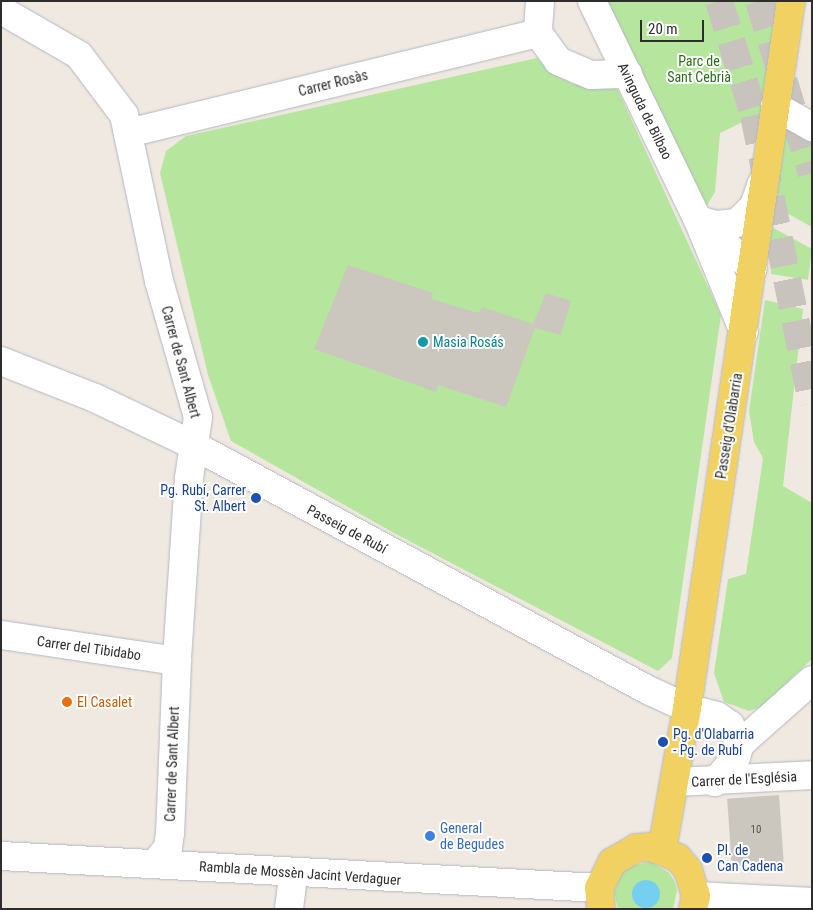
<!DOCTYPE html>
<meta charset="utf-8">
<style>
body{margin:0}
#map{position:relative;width:813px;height:910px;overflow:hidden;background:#efe9e1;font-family:"Roboto Condensed",sans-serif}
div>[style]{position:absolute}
.green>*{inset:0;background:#b6e59e}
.water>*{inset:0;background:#75cff0}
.round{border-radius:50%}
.building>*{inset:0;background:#cbc7bf;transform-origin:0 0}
.highway-tunnel>*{height:28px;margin-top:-14px;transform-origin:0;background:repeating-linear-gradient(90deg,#c8c4bd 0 28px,transparent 0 42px)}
.roads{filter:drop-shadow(0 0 1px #b4b7c1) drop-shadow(0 0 1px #b4b7c1)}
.minor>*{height:28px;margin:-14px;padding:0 14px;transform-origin:14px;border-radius:14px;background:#fff}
.major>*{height:28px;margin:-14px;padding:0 14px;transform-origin:14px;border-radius:14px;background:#f2d163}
.dots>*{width:14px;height:14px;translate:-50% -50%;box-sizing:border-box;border:2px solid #fff;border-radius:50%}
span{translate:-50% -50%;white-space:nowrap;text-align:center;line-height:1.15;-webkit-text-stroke:4px #fff;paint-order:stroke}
.number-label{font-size:11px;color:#555452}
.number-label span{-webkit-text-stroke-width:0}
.park-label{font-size:14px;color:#2c6e1b}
.street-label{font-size:14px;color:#2e2e2e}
.culture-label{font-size:14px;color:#0d838f}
.left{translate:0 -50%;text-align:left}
.transit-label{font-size:14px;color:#164399}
.right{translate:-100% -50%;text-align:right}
.food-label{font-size:14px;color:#c56008}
.shop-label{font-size:14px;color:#366cbe}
.frame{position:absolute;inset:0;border:2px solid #2e2e2e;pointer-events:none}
.scale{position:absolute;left:640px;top:20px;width:64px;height:22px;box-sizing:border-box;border:2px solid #2e2e2e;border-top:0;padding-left:6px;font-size:15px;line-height:18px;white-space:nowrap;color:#2e2e2e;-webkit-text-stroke:4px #fff;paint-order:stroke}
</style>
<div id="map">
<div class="green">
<div style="clip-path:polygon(593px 1px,791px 1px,775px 106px,720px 133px,715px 192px,698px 220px)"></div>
<div style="clip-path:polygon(537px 58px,550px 72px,573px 84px,616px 86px,721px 315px,672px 658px,658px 671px,394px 533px,231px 441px,208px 375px,160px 173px,166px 151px,186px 136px)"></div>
<div style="clip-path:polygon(793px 133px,812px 143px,812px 227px,772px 205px,785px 135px)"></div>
<div style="clip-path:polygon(768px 225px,812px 249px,808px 280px,771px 274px,772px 260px,765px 257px)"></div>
<div style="clip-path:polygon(765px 300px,803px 309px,783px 486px,812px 503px,812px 659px,761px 707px,749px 711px,724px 702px,714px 673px,728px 579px,746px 574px,763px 458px,754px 442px,749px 411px)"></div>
<div style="clip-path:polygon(650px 862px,668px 872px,674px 880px,677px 890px,673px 909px,618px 909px,614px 892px,621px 873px,630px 866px)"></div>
</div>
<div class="water">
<div class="round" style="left:632px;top:880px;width:28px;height:28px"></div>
</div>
<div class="building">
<div style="clip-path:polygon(348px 265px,433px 293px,431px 299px,479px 313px,482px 307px,533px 324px,546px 293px,571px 301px,561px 335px,535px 328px,506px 407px,438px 385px,436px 392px,314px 349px)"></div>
<div style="left:779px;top:795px;width:68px;height:52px;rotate:86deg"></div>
</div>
<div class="highway-tunnel">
<div style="left:719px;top:1px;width:119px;rotate:72.9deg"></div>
<div style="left:754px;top:115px;width:294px;rotate:78.6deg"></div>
<div style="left:759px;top:1px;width:180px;rotate:72.9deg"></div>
</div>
<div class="roads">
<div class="minor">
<div style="left:540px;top:1px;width:32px;rotate:94deg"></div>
<div style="left:538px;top:33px;width:34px;rotate:54deg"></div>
<div style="left:558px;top:61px;width:36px;rotate:23deg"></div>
<div style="left:591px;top:75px;width:37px;rotate:-2deg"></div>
<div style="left:592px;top:1px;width:243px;rotate:64.2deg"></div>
<div style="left:698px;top:220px;width:121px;rotate:67.7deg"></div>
<div style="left:1px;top:10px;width:90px;rotate:30deg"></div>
<div style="left:79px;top:55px;width:75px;rotate:53.1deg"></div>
<div style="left:124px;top:115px;width:170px;rotate:78.1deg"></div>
<div style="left:159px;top:281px;width:141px;rotate:74deg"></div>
<div style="left:198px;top:417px;width:62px;rotate:98.4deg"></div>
<div style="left:189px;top:478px;width:183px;rotate:93.8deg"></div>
<div style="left:177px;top:661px;width:172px;rotate:92.3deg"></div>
<div style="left:170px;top:833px;width:15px;rotate:98deg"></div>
<div style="left:168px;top:848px;width:20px;rotate:131deg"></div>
<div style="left:775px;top:106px;width:43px;rotate:29.6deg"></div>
<div style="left:128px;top:133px;width:422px;rotate:-13.7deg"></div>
<div style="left:698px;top:220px;width:20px;rotate:15deg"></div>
<div style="left:717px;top:225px;width:20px;rotate:-6deg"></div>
<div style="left:737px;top:223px;width:24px;rotate:-45deg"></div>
<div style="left:754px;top:206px;width:24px;rotate:-71deg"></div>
<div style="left:705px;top:226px;width:64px;rotate:41.9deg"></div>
<div style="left:1px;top:361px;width:101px;rotate:21.5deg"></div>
<div style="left:95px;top:398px;width:111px;rotate:25.6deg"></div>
<div style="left:195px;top:446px;width:515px;rotate:28.31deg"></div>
<div style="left:648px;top:690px;width:43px;rotate:24.8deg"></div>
<div style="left:687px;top:708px;width:31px;rotate:15deg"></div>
<div style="left:717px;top:716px;width:16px;rotate:35deg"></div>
<div style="left:730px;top:725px;width:21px;rotate:62deg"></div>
<div style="left:740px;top:744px;width:14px;rotate:107deg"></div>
<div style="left:736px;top:757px;width:33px;rotate:130deg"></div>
<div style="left:1px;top:635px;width:178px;rotate:8.4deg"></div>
<div style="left:740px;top:744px;width:96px;rotate:-41.6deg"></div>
<div style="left:676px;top:782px;width:136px;rotate:-2.9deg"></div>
<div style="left:1px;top:856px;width:599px;rotate:3.06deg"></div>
<div style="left:696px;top:896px;width:116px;rotate:3deg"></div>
<div style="left:289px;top:909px;width:35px;rotate:-83deg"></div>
</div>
<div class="major">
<div style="left:662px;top:850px;width:144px;rotate:-80deg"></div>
<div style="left:687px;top:708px;width:715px;rotate:-81.63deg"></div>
<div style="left:601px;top:909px;width:21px;rotate:-95deg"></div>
<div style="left:599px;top:888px;width:29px;rotate:-63deg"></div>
<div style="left:612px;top:862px;width:28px;rotate:-30deg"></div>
<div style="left:636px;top:848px;width:15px;rotate:-4deg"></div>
<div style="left:651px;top:847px;width:29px;rotate:22deg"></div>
<div style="left:678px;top:858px;width:16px;rotate:50deg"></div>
<div style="left:688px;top:870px;width:27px;rotate:73deg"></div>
<div style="left:696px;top:896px;width:13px;rotate:103deg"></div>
</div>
</div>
<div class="dots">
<div style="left:423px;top:342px;background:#0f9aa8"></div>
<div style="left:256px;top:498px;background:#1a4fb4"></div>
<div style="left:67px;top:702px;background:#e8710a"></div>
<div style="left:663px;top:742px;background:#1a4fb4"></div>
<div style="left:430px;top:836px;background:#3f7fe0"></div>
<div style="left:707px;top:858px;background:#1a4fb4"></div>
</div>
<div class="number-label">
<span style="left:756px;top:830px">10</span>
</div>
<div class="park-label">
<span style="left:699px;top:69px">Parc de<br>Sant Cebrià</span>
</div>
<div class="street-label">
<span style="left:333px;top:83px;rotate:-14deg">Carrer Rosàs</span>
<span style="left:645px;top:111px;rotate:64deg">Avinguda de Bilbao</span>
<span style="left:181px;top:362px;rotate:75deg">Carrer de Sant Albert</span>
<span style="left:729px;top:426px;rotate:-81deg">Passeig d'Olabarria</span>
<span style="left:347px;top:529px;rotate:28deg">Passeig de Rubí</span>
<span style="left:89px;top:648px;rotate:8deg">Carrer del Tibidabo</span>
<span style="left:172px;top:764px;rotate:-88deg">Carrer de Sant Albert</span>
<span style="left:744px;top:779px;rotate:-3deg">Carrer de l'Església</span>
<span style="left:300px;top:873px;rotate:4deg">Rambla de Mossèn Jacint Verdaguer</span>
</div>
<div class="culture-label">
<span class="left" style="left:433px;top:342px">Masia Rosás</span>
</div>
<div class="transit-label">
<span class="right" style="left:246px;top:498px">Pg. Rubí, Carrer<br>St. Albert</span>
<span class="left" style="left:673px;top:742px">Pg. d'Olabarria<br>- Pg. de Rubí</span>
<span class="left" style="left:717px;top:858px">Pl. de<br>Can Cadena</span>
</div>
<div class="food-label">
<span class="left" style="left:77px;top:702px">El Casalet</span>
</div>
<div class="shop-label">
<span class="left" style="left:440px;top:836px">General<br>de Begudes</span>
</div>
<div class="frame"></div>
<div class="scale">20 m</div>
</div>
